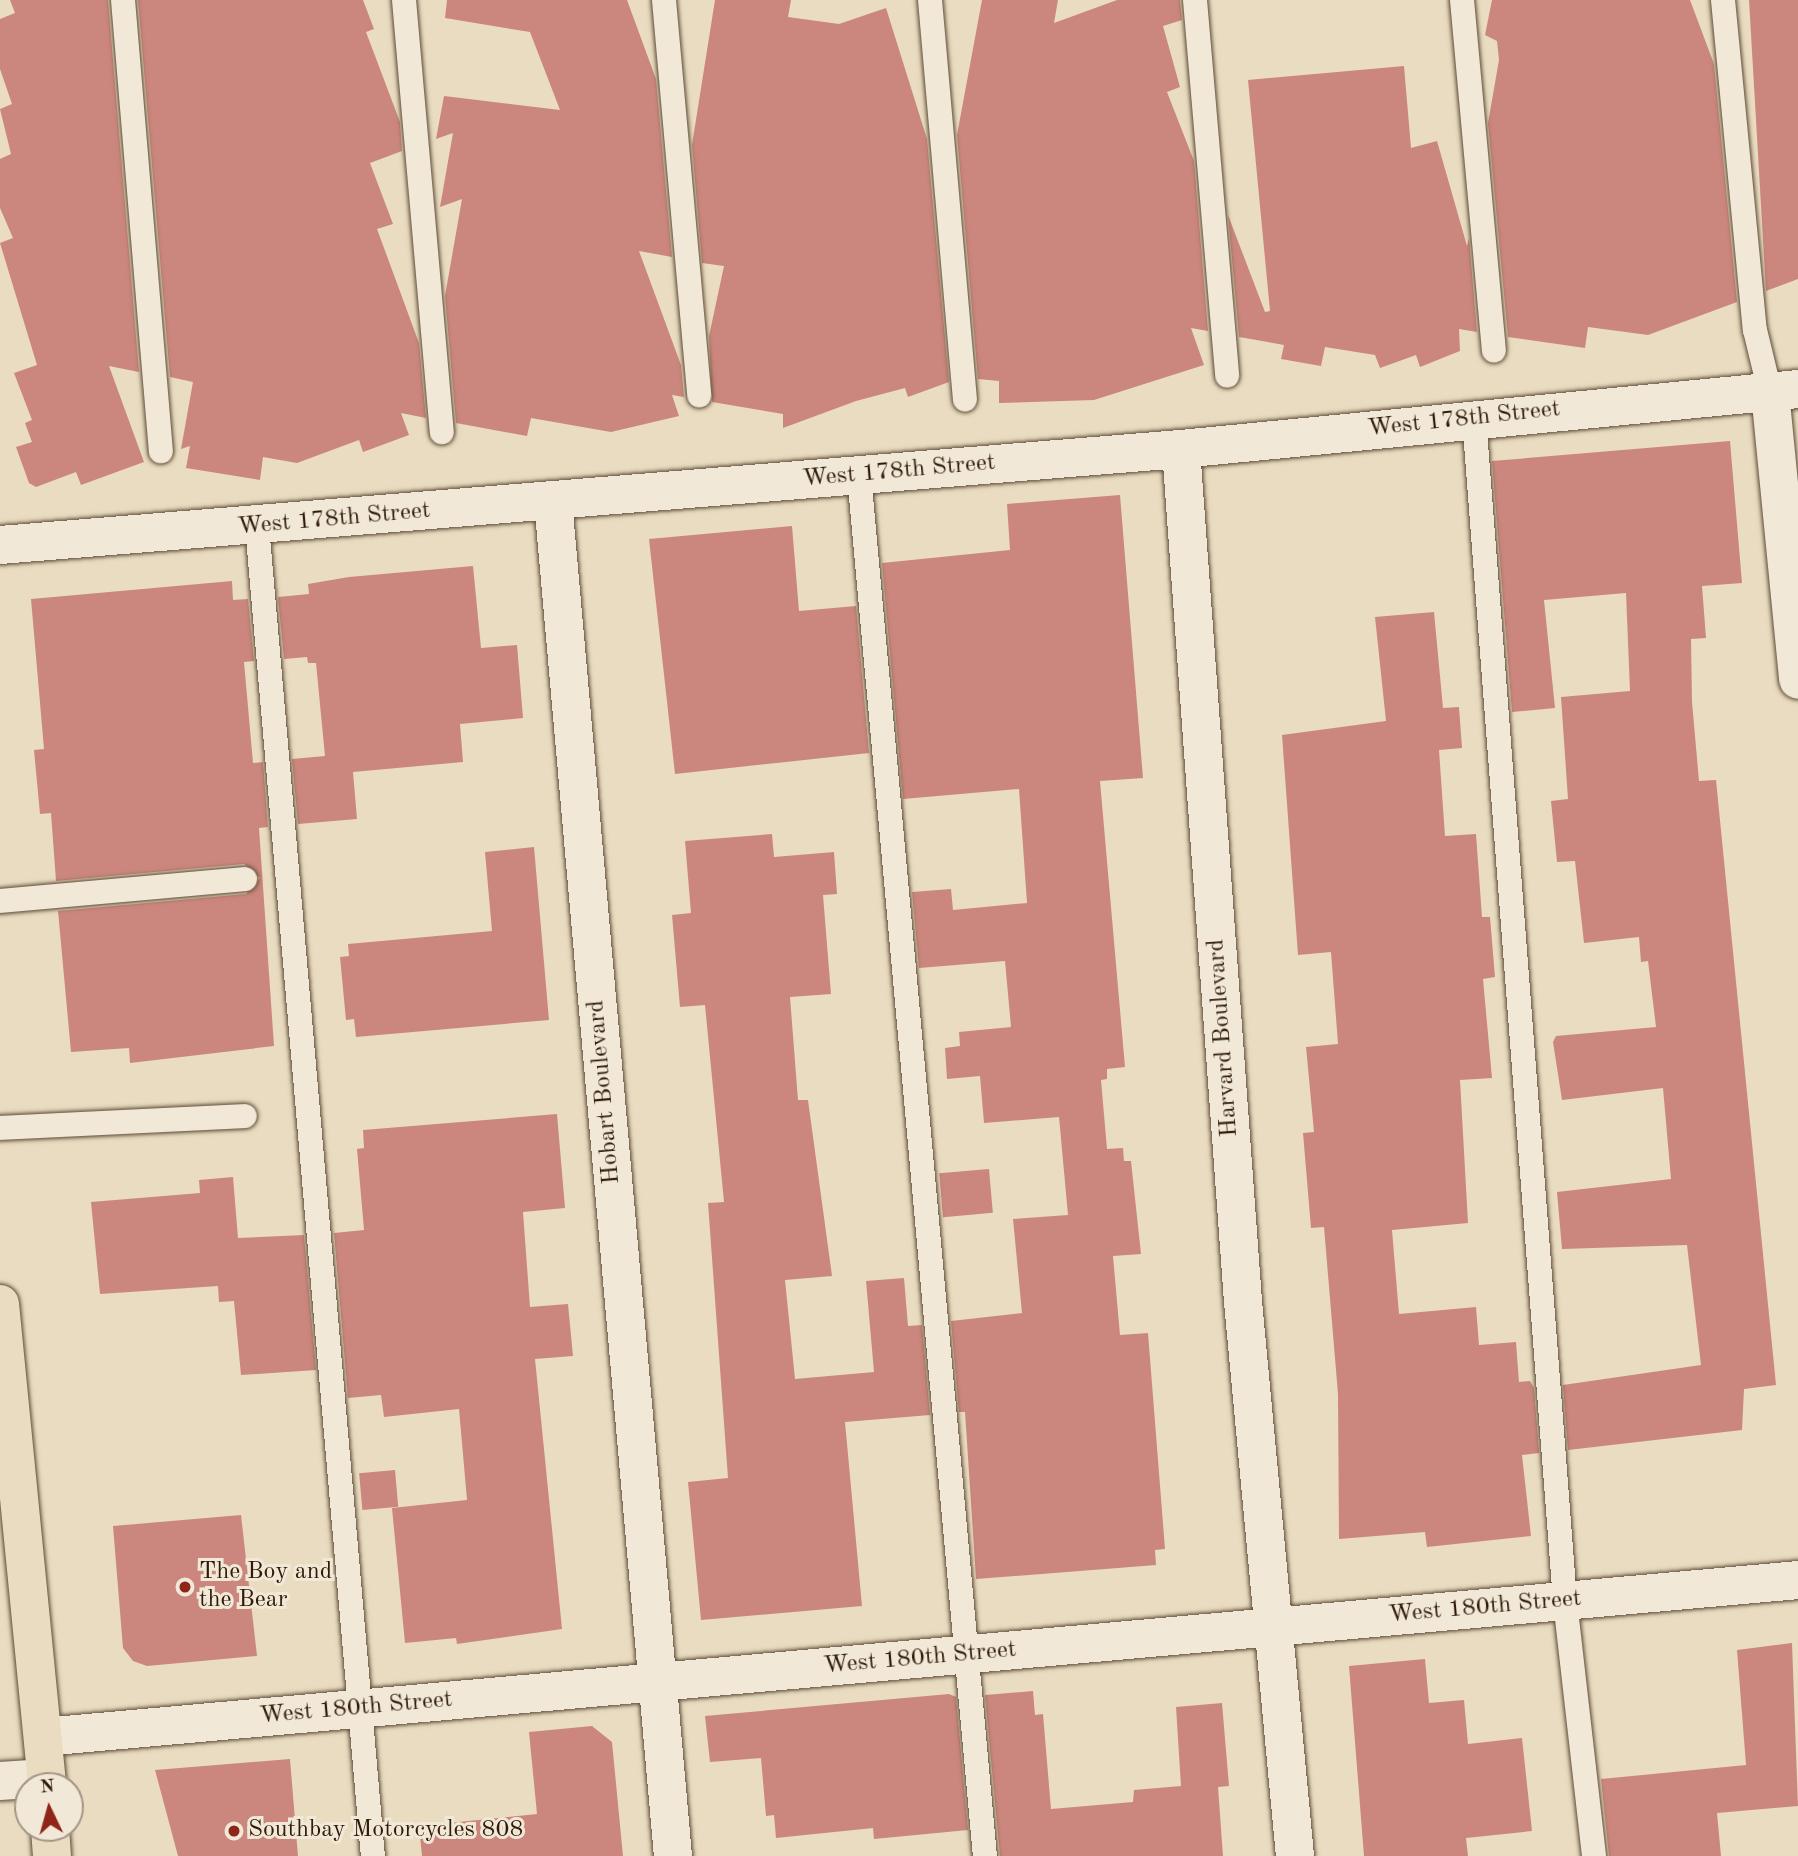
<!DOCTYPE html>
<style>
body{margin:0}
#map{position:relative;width:1798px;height:1856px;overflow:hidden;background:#e9dcc1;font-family:"Old Standard TT",serif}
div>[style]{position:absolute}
.building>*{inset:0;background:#cb877d;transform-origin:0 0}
.roads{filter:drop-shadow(0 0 2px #5e4b36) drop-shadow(0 0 2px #5e4b36)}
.service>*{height:24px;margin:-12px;padding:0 12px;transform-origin:12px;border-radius:12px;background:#f1e8d7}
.minor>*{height:38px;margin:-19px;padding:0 19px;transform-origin:19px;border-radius:19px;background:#f1e8d7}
.primary>*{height:38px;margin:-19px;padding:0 19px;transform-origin:19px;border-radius:19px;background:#e9dcc1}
.dots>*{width:19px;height:19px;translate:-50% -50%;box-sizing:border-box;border:4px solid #f1e8d7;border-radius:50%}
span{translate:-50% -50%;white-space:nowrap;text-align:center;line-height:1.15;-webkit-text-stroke:6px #f1e8d7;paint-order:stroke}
.street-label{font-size:24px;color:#2f1b08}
.poi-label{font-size:24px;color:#2f1b08}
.left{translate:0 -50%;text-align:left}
.north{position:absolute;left:14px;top:1772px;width:70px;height:70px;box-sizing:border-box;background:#f1e8d7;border:2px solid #a39684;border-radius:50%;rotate:355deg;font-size:19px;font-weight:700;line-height:28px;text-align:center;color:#2f1b08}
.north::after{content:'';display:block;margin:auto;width:24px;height:32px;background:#8f2418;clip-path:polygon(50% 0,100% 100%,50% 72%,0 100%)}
</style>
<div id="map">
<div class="building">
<div style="clip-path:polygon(10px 0,108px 0,139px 372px,109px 366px,144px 462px,81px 485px,76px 472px,36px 487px,29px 483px,16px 447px,32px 442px,25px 423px,32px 420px,14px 373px,37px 365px,0 243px,13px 238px,0 208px,0 159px,11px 154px,0 109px,12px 104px,0 69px,0 19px,15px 13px)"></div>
<div style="clip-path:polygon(138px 0,363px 0,374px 29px,366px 32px,400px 122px,402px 151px,370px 163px,393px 224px,377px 229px,419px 343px,426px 418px,401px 413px,409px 435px,363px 452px,359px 440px,297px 463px,263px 457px,260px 480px,186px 468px,190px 446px,181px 449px,193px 382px,170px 377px)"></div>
<div style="clip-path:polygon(447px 0,627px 0,656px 79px,672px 257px,639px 251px,681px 365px,684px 397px,672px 395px,679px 416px,611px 432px,531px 418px,527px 436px,456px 423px,445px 296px,462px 199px,440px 207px,453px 133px,436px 139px,444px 96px,560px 110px,530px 32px,445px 18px)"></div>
<div style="clip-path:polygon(715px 0,791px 0,788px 17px,839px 24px,886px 8px,927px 139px,949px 382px,908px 397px,905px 388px,856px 401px,783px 428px,783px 414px,712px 402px,709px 336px,724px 266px,702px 263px,692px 145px)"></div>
<div style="clip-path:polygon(982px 0,1058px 0,1054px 23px,1117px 0,1180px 0,1182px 20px,1163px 26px,1180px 87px,1167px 92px,1194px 161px,1208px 331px,1191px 328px,1204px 365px,1094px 400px,999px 403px,999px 381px,978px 379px,957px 135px)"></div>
<div style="clip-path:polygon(1492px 0,1690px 0,1714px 64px,1737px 302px,1648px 335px,1588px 327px,1585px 348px,1508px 337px,1488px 123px,1499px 60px,1497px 41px,1485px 35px)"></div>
<div style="clip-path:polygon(1749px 0,1798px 0,1798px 279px,1766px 291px)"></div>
<div style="clip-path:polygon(1404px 66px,1411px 148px,1437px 141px,1467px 246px,1469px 238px,1477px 332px,1459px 329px,1460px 351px,1420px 367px,1416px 355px,1380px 368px,1375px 355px,1325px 347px,1321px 366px,1281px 359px,1284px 345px,1239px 337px,1228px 215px,1265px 312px,1270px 311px,1248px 80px)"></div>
<div style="clip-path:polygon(1730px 441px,1742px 583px,1702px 586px,1706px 638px,1691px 639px,1692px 702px,1699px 781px,1716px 780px,1776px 1385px,1744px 1389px,1742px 1430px,1568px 1450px,1563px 1385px,1701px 1365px,1687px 1245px,1562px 1249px,1557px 1192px,1671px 1179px,1663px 1088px,1562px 1100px,1553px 1042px,1556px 1036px,1656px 1027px,1648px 961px,1641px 962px,1639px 937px,1584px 943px,1575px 861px,1557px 862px,1551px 801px,1568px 799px,1561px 697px,1630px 691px,1626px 593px,1544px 600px,1555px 708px,1512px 712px,1492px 461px)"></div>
<div style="clip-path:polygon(1120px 495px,1143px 778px,1100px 781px,1125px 1067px,1107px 1069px,1107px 1079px,1101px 1080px,1107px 1149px,1123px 1148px,1124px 1161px,1131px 1161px,1141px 1254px,1113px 1256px,1120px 1335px,1148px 1333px,1165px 1549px,1155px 1550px,1156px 1565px,976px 1579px,965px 1412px,959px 1412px,951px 1321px,1022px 1313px,1013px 1219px,1068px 1215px,1059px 1117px,984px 1123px,980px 1076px,947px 1079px,945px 1048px,960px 1046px,959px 1032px,1011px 1027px,1005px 961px,919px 968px,912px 892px,951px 889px,953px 910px,1027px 903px,1019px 789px,903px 799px,882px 563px,1010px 550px,1007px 504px)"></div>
<div style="clip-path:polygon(792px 526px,799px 611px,856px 606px,869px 753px,675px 774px,649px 539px)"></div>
<div style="clip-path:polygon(473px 566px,481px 648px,517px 645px,523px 718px,460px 724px,463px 762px,353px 772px,357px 819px,298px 824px,292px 759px,325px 756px,316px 663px,308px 663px,307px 657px,284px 659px,278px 597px,309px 594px,308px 584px,349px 577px)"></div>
<div style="clip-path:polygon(232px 581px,233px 600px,248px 599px,254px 661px,244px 662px,253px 763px,263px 762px,268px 827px,259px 828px,274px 1046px,130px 1063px,129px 1048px,71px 1052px,58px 911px,246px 894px,260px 878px,244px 864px,56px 881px,51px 813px,40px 814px,34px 750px,44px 749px,31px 599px)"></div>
<div style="clip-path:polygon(1434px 612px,1443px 708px,1459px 707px,1462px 748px,1439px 750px,1445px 836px,1476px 834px,1482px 917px,1490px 917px,1495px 977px,1483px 979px,1492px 1078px,1460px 1080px,1468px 1223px,1392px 1230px,1399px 1314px,1476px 1307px,1479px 1345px,1516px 1342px,1519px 1382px,1530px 1381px,1534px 1388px,1539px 1453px,1522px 1455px,1531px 1536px,1427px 1547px,1425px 1532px,1339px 1539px,1338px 1394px,1324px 1227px,1311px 1228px,1303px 1133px,1314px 1132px,1306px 1047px,1338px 1044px,1331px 952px,1298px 955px,1282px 735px,1386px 721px,1375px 617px)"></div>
<div style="clip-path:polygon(772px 834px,774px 857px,834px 852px,837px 894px,823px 895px,831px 994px,790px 997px,798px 1100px,808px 1100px,832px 1276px,785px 1280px,795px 1379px,874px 1372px,866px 1281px,904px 1278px,908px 1326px,922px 1325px,930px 1415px,845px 1422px,862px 1606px,701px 1620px,688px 1482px,728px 1478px,708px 1203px,724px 1202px,705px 1005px,680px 1007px,672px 915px,691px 913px,685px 841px)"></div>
<div style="clip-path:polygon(534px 847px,549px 1020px,356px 1037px,354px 1019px,346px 1020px,340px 957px,349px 956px,348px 944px,492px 931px,485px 852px)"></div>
<div style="clip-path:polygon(557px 1114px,565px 1208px,523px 1212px,530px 1307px,568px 1304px,573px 1356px,535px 1359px,562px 1629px,457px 1644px,456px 1638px,405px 1643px,392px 1508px,467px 1500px,459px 1409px,384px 1417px,381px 1395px,348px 1398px,334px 1233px,364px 1230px,357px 1149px,364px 1148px,363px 1130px)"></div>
<div style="left:989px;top:1169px;width:44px;height:50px;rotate:85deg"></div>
<div style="clip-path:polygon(233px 1177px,238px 1238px,304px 1235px,316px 1370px,241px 1375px,234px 1301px,219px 1302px,218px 1286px,100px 1294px,91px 1202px,200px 1193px,199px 1180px)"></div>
<div style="left:395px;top:1470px;width:37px;height:36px;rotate:85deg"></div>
<div style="clip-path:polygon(241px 1515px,257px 1656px,147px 1666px,133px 1661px,123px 1648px,113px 1526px)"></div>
<div style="clip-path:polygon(1792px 1643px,1798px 1806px,1717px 1813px,1721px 1856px,1609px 1856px,1601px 1779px,1746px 1765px,1737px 1650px)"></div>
<div style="clip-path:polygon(1425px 1659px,1429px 1703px,1464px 1700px,1468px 1744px,1522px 1738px,1532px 1831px,1466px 1838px,1468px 1856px,1364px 1856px,1349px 1666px)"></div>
<div style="clip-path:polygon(1033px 1691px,1035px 1715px,1043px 1714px,1051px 1809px,1133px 1802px,1134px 1790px,1181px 1786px,1176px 1707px,1222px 1703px,1229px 1786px,1218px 1787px,1223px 1856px,1000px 1856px,985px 1695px)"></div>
<div style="clip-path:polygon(949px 1694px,956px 1697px,968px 1830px,874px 1839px,873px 1828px,776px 1838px,774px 1815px,766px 1816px,761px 1758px,710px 1762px,705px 1716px)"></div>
<div style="clip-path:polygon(592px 1726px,612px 1742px,623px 1856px,422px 1856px,419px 1826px,537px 1814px,529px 1732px)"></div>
<div style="clip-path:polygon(290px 1759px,298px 1856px,178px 1856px,155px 1770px)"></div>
</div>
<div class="roads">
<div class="service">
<div style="left:123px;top:0;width:453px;rotate:85.2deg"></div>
<div style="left:404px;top:0;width:434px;rotate:85deg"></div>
<div style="left:664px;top:0;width:397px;rotate:84.9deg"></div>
<div style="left:930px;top:0;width:401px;rotate:85deg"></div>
<div style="left:1195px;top:0;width:377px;rotate:85.1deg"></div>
<div style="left:1462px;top:0;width:352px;rotate:84.8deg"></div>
<div style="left:1723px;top:0;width:332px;rotate:84.5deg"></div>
<div style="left:1755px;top:330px;width:64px;rotate:76.4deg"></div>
<div style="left:1474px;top:418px;width:1186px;rotate:85.6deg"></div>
<div style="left:1565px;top:1601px;width:257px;rotate:83.5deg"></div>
<div style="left:859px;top:475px;width:1387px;rotate:84.79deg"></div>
<div style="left:257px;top:526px;width:1335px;rotate:85.02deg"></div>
<div style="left:0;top:901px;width:246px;rotate:-5.1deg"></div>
<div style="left:0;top:1128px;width:245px;rotate:-2.8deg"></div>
</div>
<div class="minor">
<div style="left:1770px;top:392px;width:289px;rotate:84.4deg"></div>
<div style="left:1181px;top:449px;width:855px;rotate:85.84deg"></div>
<div style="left:1243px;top:1302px;width:556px;rotate:84.64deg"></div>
<div style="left:553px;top:501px;width:1360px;rotate:84.94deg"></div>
<div style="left:0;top:545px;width:1185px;rotate:-4.65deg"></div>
<div style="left:1181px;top:449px;width:620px;rotate:-5.55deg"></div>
<div style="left:43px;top:1737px;width:1762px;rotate:-5.11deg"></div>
<div style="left:0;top:1781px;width:46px;rotate:-3.7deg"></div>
</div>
<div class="primary">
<div style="left:0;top:1304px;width:484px;rotate:84.4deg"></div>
<div style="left:50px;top:1828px;width:28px;rotate:86deg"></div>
</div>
</div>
<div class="dots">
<div style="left:185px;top:1587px;background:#8f2418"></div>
<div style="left:234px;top:1831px;background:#8f2418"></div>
</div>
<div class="street-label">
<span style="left:1464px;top:420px;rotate:-6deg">West 178th Street</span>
<span style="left:899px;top:472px;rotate:-5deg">West 178th Street</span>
<span style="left:334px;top:520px;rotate:-5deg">West 178th Street</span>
<span style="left:1224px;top:1038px;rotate:-94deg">Harvard Boulevard</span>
<span style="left:605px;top:1092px;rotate:-95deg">Hobart Boulevard</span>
<span style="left:1485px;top:1608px;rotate:-5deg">West 180th Street</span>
<span style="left:920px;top:1659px;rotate:-5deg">West 180th Street</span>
<span style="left:356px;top:1709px;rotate:-5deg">West 180th Street</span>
</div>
<div class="poi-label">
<span class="left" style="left:199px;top:1587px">The Boy and<br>the Bear</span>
<span class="left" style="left:248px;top:1831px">Southbay Motorcycles 808</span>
</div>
<div class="north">N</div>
</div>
